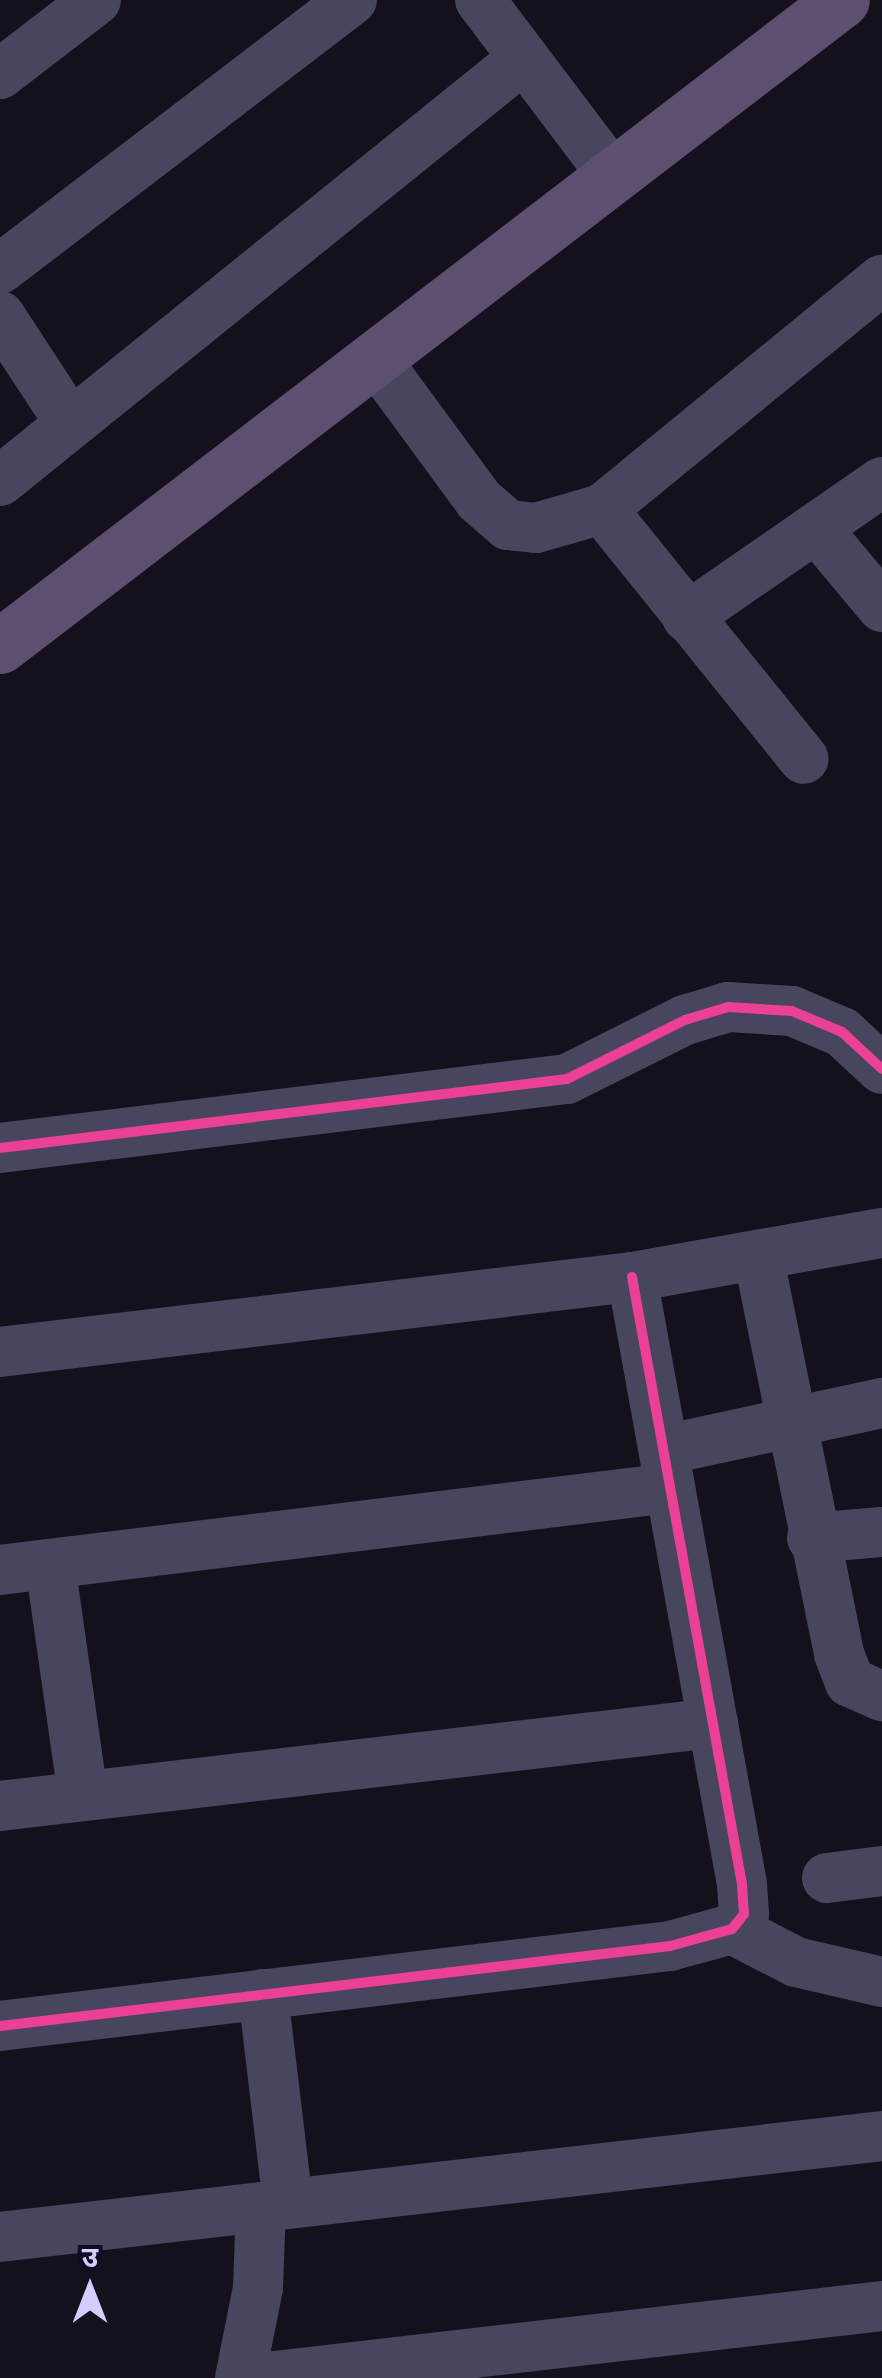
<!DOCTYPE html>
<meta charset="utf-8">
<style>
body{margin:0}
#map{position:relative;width:882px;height:2378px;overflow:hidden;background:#14111d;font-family:"Varela Round","Noto Sans Devanagari",sans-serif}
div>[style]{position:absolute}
.minor>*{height:50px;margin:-25px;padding:0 25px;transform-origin:25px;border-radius:25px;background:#48455e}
.major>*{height:55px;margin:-27.5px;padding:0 27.5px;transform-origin:27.5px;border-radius:27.5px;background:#5d4f6f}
.cycleway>*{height:10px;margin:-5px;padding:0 5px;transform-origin:5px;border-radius:5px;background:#ea4096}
span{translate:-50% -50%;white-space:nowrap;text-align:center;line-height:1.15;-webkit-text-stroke:8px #110c22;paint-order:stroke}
.north{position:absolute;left:40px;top:2238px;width:100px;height:100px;-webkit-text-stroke:8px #110c22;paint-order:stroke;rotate:0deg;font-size:28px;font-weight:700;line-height:40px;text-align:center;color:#d5cdff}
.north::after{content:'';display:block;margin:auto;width:35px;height:45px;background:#d5cdff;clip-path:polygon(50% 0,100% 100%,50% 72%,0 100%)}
</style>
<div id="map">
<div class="minor">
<div style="left:480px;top:0;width:217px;rotate:52.9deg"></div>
<div style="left:0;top:74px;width:121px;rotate:-37.6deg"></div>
<div style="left:0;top:269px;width:443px;rotate:-37.4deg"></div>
<div style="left:0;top:316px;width:128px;rotate:56.8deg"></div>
<div style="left:374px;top:357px;width:177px;rotate:53.7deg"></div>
<div style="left:479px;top:500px;width:38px;rotate:41deg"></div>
<div style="left:508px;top:525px;width:28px;rotate:6deg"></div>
<div style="left:536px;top:528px;width:69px;rotate:-16.1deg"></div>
<div style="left:602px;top:509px;width:362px;rotate:-39.3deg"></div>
<div style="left:0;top:481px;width:673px;rotate:-38.91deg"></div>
<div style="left:602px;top:509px;width:321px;rotate:51.1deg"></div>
<div style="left:816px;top:528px;width:103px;rotate:50.1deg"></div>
<div style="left:687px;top:617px;width:237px;rotate:-34.7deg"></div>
<div style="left:0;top:1148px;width:571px;rotate:-6.94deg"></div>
<div style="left:567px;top:1079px;width:132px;rotate:-26.6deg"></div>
<div style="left:685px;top:1020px;width:45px;rotate:-16.8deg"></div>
<div style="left:728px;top:1007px;width:64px;rotate:3.6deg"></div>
<div style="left:792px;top:1011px;width:54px;rotate:22.8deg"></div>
<div style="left:842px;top:1032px;width:54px;rotate:42.8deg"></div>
<div style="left:758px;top:1255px;width:407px;rotate:78.5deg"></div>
<div style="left:839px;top:1654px;width:30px;rotate:69deg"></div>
<div style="left:850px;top:1682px;width:35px;rotate:24deg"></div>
<div style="left:0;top:1352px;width:636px;rotate:-6.77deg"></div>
<div style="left:632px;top:1277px;width:254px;rotate:-10deg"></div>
<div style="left:664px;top:1450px;width:223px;rotate:-12.2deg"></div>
<div style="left:812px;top:1538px;width:70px;rotate:-4.9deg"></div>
<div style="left:50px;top:1564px;width:234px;rotate:81.9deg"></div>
<div style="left:0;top:1570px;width:675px;rotate:-6.98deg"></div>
<div style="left:0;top:1806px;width:718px;rotate:-6.64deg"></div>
<div style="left:827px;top:1878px;width:55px;rotate:-7.3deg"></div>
<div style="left:732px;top:1929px;width:72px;rotate:27.3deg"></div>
<div style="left:796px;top:1962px;width:88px;rotate:13.1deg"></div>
<div style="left:263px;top:1994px;width:210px;rotate:83.2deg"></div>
<div style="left:0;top:2026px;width:675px;rotate:-6.81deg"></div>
<div style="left:670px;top:1946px;width:64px;rotate:-15.3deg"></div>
<div style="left:732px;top:1929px;width:19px;rotate:-51deg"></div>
<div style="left:744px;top:1914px;width:30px;rotate:-94deg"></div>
<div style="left:742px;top:1884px;width:617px;rotate:-100.27deg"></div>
<div style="left:0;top:2237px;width:888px;rotate:-6.53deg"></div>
<div style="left:240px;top:2378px;width:92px;rotate:-78.7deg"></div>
<div style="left:258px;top:2288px;width:81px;rotate:-87.9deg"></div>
<div style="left:257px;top:2378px;width:629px;rotate:-6.57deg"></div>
</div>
<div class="major">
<div style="left:0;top:646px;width:1061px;rotate:-37.5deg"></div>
</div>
<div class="cycleway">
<div style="left:0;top:1148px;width:571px;rotate:-6.94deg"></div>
<div style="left:567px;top:1079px;width:132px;rotate:-26.6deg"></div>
<div style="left:685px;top:1020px;width:45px;rotate:-16.8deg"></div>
<div style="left:728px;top:1007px;width:64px;rotate:3.6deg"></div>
<div style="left:792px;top:1011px;width:54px;rotate:22.8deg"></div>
<div style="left:842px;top:1032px;width:54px;rotate:42.8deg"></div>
<div style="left:0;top:2026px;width:675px;rotate:-6.81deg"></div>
<div style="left:670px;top:1946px;width:64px;rotate:-15.3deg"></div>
<div style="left:732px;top:1929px;width:19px;rotate:-51deg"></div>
<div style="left:744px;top:1914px;width:30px;rotate:-94deg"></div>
<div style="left:742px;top:1884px;width:617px;rotate:-100.27deg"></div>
</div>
<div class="north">उ</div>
</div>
